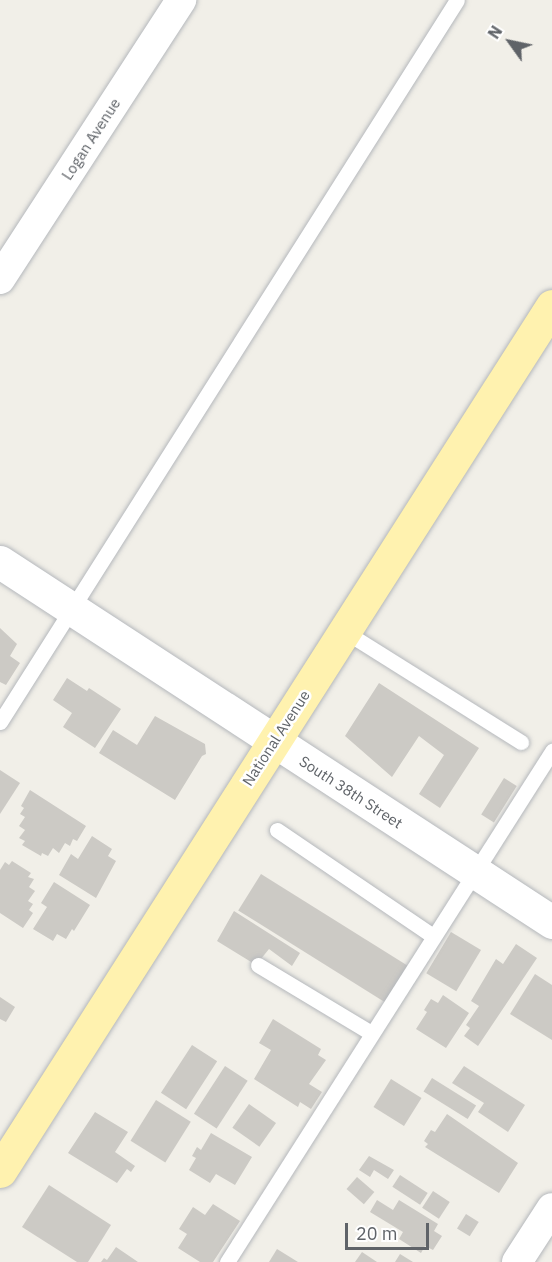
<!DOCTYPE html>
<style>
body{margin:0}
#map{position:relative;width:552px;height:1262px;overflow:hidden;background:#f1efe8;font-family:"IBM Plex Sans",sans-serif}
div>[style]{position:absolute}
.building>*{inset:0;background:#cccac5;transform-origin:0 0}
.roads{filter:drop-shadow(0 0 2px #b5b8bc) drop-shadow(0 0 2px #b5b8bc)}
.lane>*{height:15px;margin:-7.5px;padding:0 7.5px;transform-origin:7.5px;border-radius:7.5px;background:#fff}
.street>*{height:30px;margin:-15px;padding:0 15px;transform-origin:15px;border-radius:15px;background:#fff}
.secondary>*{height:33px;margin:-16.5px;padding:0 16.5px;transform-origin:16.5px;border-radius:16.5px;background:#fff}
.primary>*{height:33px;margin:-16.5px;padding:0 16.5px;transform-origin:16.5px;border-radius:16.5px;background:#fff2af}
span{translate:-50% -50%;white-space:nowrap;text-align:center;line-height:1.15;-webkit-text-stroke:5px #fff;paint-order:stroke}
.street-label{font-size:15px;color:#5f6368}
.north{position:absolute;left:480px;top:12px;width:60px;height:60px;-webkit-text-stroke:4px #fff;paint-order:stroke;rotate:303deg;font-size:16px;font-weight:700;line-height:24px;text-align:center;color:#5f6368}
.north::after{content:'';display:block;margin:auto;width:21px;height:27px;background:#5f6368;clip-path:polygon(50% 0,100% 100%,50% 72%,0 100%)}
.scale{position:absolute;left:345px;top:1223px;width:84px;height:27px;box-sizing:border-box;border:3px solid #5f6368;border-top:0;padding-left:8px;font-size:18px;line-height:21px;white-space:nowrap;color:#5f6368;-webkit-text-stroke:4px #fff;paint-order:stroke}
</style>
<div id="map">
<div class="building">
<div style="clip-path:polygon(0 628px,17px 644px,10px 656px,20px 663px,6px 685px,0 682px)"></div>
<div style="clip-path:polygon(67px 678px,87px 691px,89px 688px,121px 709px,95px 748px,63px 727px,72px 713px,53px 700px)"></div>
<div style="clip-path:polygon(379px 683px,479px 748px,440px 808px,419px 794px,444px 755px,419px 736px,392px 777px,345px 736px)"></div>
<div style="clip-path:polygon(155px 716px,205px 744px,206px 754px,202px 756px,175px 800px,99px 753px,113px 730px,137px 745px)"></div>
<div style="clip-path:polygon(0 770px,20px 783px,0 814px)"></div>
<div style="left:504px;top:778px;width:15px;height:43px;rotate:32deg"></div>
<div style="clip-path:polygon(30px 790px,86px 826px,77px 841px,73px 839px,70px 846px,65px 843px,59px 853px,53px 848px,48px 856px,42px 853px,41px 856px,22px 845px,25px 841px,19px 838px,25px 830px,19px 826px,25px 817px,20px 814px,24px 808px,21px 806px)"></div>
<div style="clip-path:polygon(92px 836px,112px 849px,108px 856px,116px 861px,96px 898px,59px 875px,71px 854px,78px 859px)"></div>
<div style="clip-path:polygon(12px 861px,31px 873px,28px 877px,34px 879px,29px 887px,35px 891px,28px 901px,33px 904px,29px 910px,33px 913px,23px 928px,0 913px,0 870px,5px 862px,9px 865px)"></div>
<div style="left:261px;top:874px;width:174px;height:43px;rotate:32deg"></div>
<div style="clip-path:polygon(54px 882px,90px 905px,74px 931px,72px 929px,66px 939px,57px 934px,53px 941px,33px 929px,47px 907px,41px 903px)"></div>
<div style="clip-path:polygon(234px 911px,300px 953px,292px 966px,269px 949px,256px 965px,217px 941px)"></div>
<div style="left:451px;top:932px;width:35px;height:48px;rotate:31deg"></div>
<div style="clip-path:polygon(516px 944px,537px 958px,478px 1046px,464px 1036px,470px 1028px,466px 1025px,479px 1006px,471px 1001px,496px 959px,503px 964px)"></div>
<div style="clip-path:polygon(535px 974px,552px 985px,552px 1040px,510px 1014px)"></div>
<div style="clip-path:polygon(443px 995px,469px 1013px,446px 1048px,416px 1029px,427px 1012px,424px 1010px,431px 999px,438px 1003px)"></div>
<div style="clip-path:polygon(0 997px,15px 1007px,6px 1022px,0 1019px)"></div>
<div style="clip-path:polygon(273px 1019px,321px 1049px,318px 1055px,326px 1060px,309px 1084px,322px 1092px,311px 1109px,300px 1102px,298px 1107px,254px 1079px,271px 1050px,259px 1043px)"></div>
<div style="left:192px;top:1045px;width:30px;height:57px;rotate:33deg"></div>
<div style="left:225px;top:1066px;width:27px;height:57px;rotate:33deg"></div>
<div style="clip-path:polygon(464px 1066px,525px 1105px,508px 1132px,478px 1112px,484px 1103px,452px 1083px)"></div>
<div style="left:432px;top:1078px;width:52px;height:16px;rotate:32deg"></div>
<div style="left:391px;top:1079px;width:36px;height:33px;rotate:32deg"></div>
<div style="left:156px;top:1100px;width:41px;height:48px;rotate:32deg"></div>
<div style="left:249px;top:1104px;width:33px;height:29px;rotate:35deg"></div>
<div style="clip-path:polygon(95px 1112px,128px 1132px,115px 1152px,135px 1166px,131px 1172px,127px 1169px,117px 1183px,68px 1153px)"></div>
<div style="clip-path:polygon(447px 1114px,518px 1163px,499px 1193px,425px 1147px,428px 1144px,424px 1141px,431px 1130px,435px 1132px)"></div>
<div style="clip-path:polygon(211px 1133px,252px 1157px,235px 1185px,216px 1174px,210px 1183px,189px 1170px,196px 1158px,192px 1156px,197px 1147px,201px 1150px)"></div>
<div style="clip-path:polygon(369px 1156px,394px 1170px,388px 1179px,374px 1170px,370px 1177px,359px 1170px)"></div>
<div style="left:400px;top:1175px;width:33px;height:14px;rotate:33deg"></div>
<div style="left:357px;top:1177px;width:23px;height:16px;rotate:41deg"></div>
<div style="clip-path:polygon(49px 1185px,111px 1225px,88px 1262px,77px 1262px,22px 1227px)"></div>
<div style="left:433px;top:1191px;width:20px;height:20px;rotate:33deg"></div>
<div style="clip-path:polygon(377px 1200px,393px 1210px,399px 1200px,438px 1224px,434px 1231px,442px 1236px,433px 1250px,425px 1246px,421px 1253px,399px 1239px,403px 1232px,370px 1212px)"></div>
<div style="clip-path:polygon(213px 1204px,240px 1221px,213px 1262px,200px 1262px,178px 1248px,187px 1234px,179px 1229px,193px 1207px,205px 1215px)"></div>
<div style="left:466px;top:1214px;width:15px;height:17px;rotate:32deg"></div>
<div style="clip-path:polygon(116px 1247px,138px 1262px,101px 1262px,104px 1258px,107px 1260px)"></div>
<div style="clip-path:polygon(277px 1249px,298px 1262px,269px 1262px)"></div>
<div style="clip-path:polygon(362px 1252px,377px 1262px,355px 1262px)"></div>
<div style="clip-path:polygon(400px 1254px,413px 1262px,395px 1262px)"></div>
</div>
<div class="roads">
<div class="lane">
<div style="left:344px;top:631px;width:209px;rotate:32.1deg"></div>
<div style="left:0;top:722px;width:854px;rotate:-57.67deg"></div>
<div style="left:277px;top:830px;width:189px;rotate:34.2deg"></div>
<div style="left:258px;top:965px;width:132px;rotate:31deg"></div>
<div style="left:227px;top:1262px;width:606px;rotate:-57.54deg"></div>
</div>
<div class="street">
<div style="left:0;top:279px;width:333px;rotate:-57deg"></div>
<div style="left:517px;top:1262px;width:64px;rotate:-57.1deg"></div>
</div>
<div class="secondary">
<div style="left:0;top:562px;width:659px;rotate:33.11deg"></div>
</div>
<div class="primary">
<div style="left:0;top:1171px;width:1026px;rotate:-57.46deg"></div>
</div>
</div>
<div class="street-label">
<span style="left:91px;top:139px;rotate:-57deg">Logan Avenue</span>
<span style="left:276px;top:738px;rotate:-57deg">National Avenue</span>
<span style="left:351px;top:792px;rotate:33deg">South 38th Street</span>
</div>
<div class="north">N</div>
<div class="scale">20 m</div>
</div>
